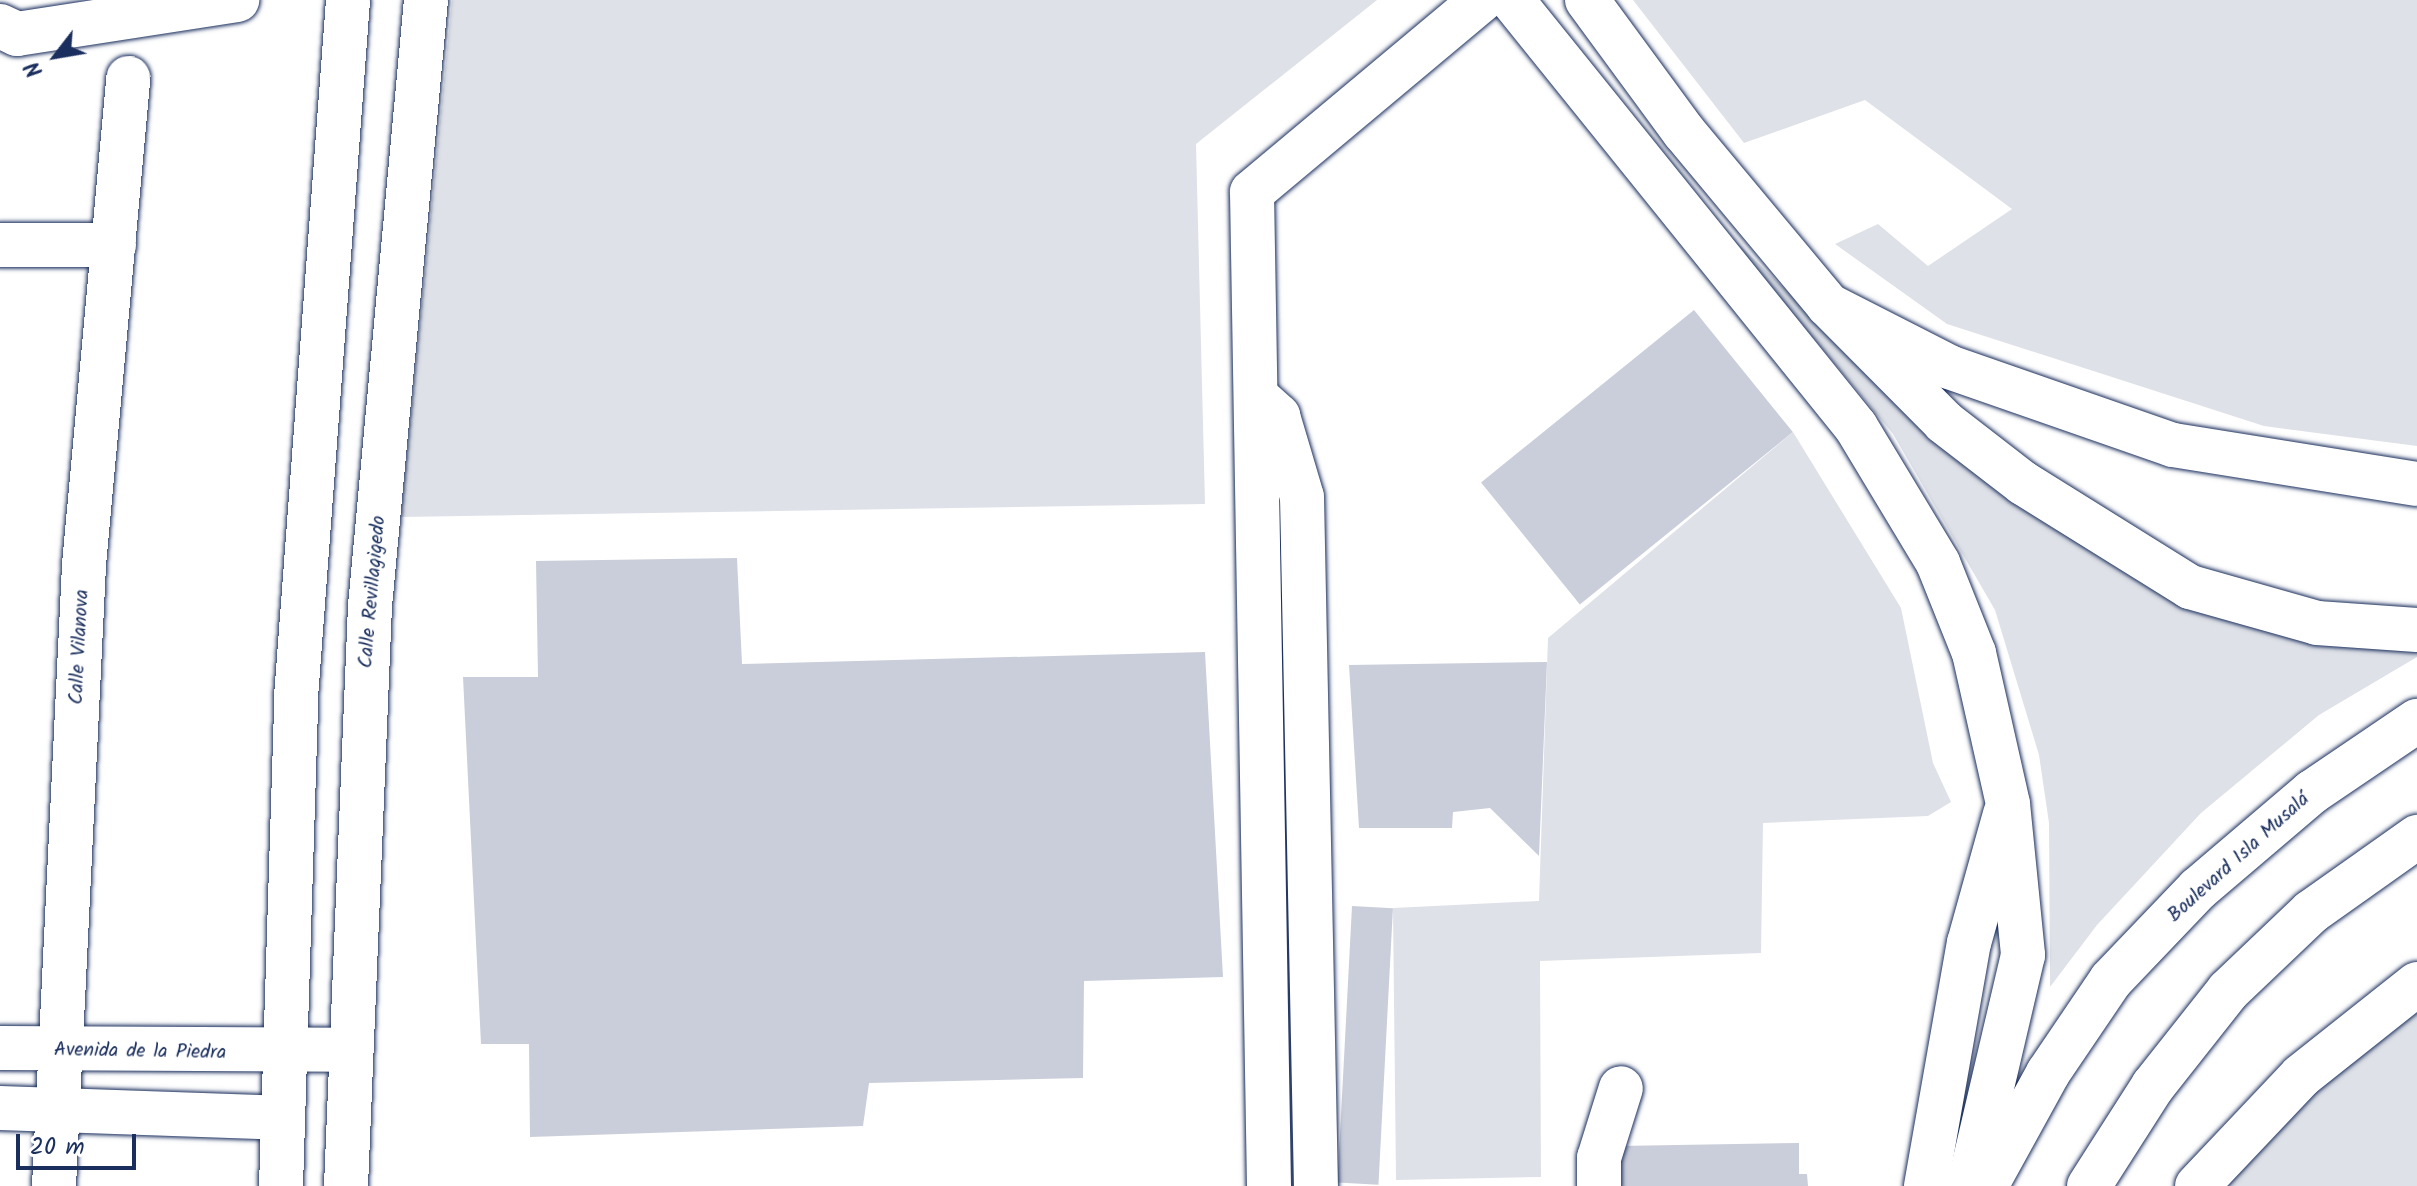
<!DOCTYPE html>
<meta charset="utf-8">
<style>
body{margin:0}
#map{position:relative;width:2417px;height:1186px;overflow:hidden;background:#fff;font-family:Kalam,sans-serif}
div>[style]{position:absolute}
.green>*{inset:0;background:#dee1e7}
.building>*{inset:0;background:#caceda;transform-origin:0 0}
.roads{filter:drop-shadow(0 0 2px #1b2f5e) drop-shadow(0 0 2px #1b2f5e)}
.minor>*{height:44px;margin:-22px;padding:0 22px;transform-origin:22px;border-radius:22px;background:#fff}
.major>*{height:44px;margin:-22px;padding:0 22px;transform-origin:22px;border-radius:22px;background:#fff}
span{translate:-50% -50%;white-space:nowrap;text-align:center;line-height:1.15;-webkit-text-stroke:7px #fff;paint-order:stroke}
.street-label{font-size:20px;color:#1b2f5e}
.north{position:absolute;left:16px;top:16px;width:80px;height:80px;-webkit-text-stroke:6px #fff;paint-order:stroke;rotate:239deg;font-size:22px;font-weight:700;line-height:32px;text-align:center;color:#1b2f5e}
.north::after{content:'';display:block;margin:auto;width:28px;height:36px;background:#1b2f5e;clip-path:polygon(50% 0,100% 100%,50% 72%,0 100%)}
.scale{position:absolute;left:16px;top:1134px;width:120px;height:36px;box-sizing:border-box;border:4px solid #1b2f5e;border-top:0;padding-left:10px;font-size:24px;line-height:28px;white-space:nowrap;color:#1b2f5e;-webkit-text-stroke:6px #fff;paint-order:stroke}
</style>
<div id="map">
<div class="green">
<div style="clip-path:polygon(452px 0,1377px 0,1196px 144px,1205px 504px,401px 517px)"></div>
<div style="clip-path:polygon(1633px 0,2417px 0,2417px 446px,2264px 426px,1947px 324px,1835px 244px,1878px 224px,1928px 266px,2012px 209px,1865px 100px,1744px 143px)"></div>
<div style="clip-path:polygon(1726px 232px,1917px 417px,2093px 547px,2417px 634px,2417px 657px,2319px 715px,2201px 813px,2097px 925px,2050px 987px,2049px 823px,2039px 755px,1995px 610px,1893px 434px)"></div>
<div style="clip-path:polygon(1793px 432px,1901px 608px,1933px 763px,1951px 802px,1928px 816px,1763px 823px,1761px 953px,1540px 961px,1541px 1177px,1396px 1180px,1393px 908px,1539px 901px,1548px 638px)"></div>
<div style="clip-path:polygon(2417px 1003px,2417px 1186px,2221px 1186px,2316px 1078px)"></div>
</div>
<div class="building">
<div style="left:1694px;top:310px;width:157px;height:274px;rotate:51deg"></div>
<div style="clip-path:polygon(737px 558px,742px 664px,1205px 652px,1223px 977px,1084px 981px,1083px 1078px,869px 1083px,863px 1126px,530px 1137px,529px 1044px,481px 1044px,463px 677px,538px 677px,536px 561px)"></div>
<div style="clip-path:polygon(1547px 662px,1539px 856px,1490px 808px,1453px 812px,1452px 828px,1359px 828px,1349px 665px)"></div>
<div style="left:1352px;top:906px;width:41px;height:277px;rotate:3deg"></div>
<div style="clip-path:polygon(1799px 1143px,1799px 1174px,1807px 1174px,1808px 1186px,1618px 1186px,1618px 1146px)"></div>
</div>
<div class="roads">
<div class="minor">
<div style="left:1512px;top:0;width:548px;rotate:51.14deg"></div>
<div style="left:1856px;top:427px;width:159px;rotate:58.9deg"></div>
<div style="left:1938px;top:563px;width:97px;rotate:68.2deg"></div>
<div style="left:1974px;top:653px;width:155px;rotate:77.3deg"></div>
<div style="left:2008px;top:804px;width:152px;rotate:84.3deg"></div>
<div style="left:2023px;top:955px;width:237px;rotate:103.2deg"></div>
<div style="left:1587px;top:0;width:164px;rotate:53.7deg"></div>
<div style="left:1684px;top:132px;width:225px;rotate:50.2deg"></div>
<div style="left:1828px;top:305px;width:165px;rotate:45.2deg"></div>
<div style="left:1944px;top:422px;width:100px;rotate:37.7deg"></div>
<div style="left:2023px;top:483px;width:197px;rotate:31.9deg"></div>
<div style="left:2190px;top:587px;width:132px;rotate:15.8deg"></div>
<div style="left:2317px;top:623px;width:100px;rotate:4deg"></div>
<div style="left:0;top:26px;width:19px;rotate:25deg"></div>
<div style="left:17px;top:34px;width:223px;rotate:-8.8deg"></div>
<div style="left:0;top:245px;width:114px"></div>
<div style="left:1256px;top:396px;width:30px;rotate:42deg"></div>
<div style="left:1278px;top:416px;width:84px;rotate:73.5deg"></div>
<div style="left:1302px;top:497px;width:689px;rotate:88.84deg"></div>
<div style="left:0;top:1048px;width:349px;rotate:0.3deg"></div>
<div style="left:0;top:1108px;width:281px;rotate:2deg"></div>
<div style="left:54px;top:1186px;width:622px;rotate:-87.23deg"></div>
<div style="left:84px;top:565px;width:489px;rotate:-84.8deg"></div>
<div style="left:281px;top:1186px;width:489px;rotate:-88.2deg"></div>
<div style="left:296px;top:697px;width:699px;rotate:-85.73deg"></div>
<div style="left:346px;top:1186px;width:580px;rotate:-87.63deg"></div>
<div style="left:370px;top:606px;width:609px;rotate:-84.72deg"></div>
<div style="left:1269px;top:1186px;width:994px;rotate:-90.98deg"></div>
<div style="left:1252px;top:192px;width:300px;rotate:-39.9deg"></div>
<div style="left:1599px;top:1186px;width:28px;rotate:-90deg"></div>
<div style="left:1599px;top:1158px;width:73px;rotate:-72.6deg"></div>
<div style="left:1926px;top:1186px;width:247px;rotate:-80deg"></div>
<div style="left:1969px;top:943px;width:134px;rotate:-74.4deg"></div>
</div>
<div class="major">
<div style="left:1828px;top:305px;width:136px;rotate:27.1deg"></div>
<div style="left:1949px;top:367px;width:237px;rotate:19.2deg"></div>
<div style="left:2173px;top:445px;width:247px;rotate:9.1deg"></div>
<div style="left:1986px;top:1186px;width:129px;rotate:-61.2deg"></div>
<div style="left:2048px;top:1073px;width:112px;rotate:-55.9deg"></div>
<div style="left:2111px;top:980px;width:126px;rotate:-46.3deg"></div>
<div style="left:2198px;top:889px;width:150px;rotate:-40.4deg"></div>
<div style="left:2312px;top:792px;width:127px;rotate:-34.1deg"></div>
<div style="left:2089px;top:1186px;width:119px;rotate:-57.4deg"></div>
<div style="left:2153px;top:1086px;width:121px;rotate:-51.7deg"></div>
<div style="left:2228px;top:991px;width:115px;rotate:-43.6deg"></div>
<div style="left:2311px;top:912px;width:130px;rotate:-35.3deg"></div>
<div style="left:2197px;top:1186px;width:151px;rotate:-46.6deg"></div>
<div style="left:2301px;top:1076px;width:148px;rotate:-38.4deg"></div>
</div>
</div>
<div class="street-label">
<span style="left:373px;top:592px;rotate:-85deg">Calle Revillagigedo</span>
<span style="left:80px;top:647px;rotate:-87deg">Calle Vilanova</span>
<span style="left:2239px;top:858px;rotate:-42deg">Boulevard Isla Musalá</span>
<span style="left:140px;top:1052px;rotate:1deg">Avenida de la Piedra</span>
</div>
<div class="north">N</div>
<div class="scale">20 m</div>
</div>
